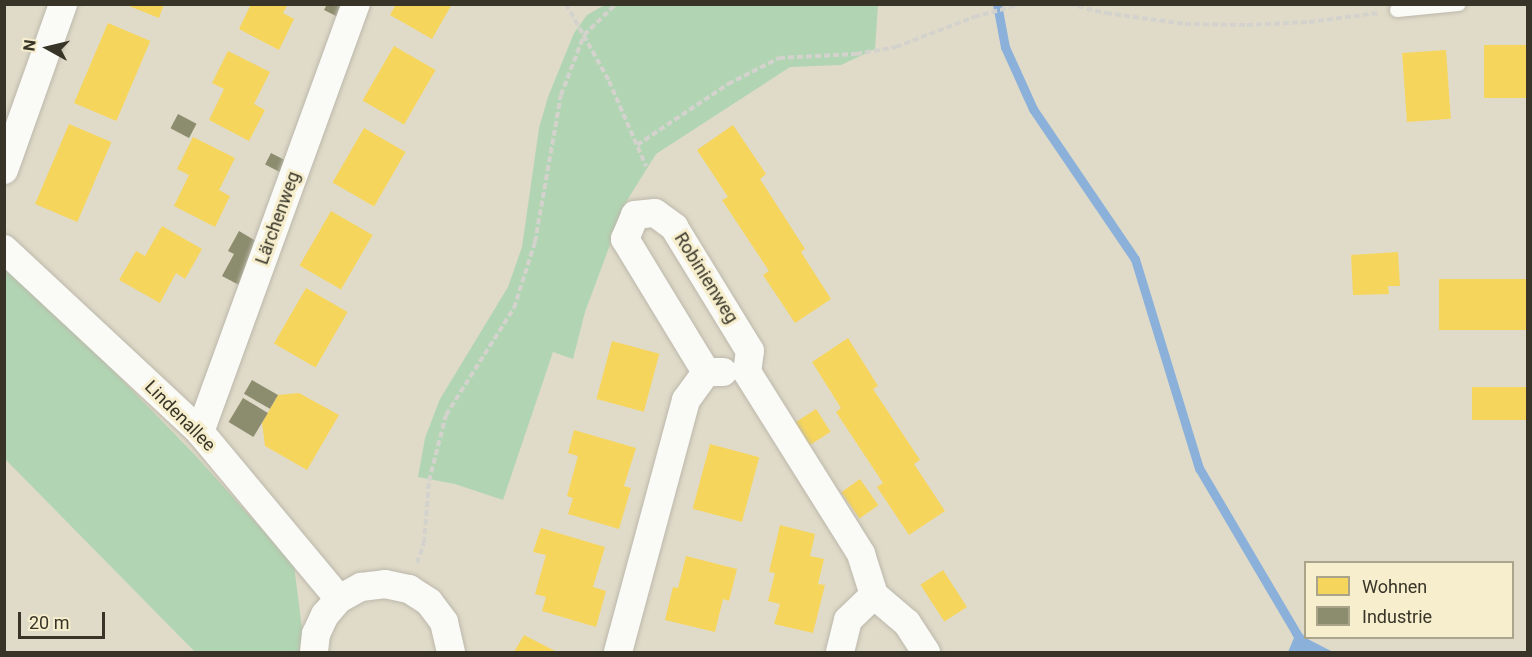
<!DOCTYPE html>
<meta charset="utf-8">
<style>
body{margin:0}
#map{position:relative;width:1532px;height:657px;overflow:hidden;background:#e0dbc9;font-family:Roboto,sans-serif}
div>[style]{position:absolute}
.green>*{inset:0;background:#b1d5b3}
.water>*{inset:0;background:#8bb1da}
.homes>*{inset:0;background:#f6d55c;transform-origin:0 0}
.industry>*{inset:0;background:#8c8c6e;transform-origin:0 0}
.stream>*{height:9px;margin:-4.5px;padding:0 4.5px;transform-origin:4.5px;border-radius:4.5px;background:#8bb1da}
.path>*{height:4px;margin-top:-2px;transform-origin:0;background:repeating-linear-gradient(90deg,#d4d2cd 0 6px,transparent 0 9px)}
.roads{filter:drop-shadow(0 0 2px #bcb8ab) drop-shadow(0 0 2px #bcb8ab)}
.service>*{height:14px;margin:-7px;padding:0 7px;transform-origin:7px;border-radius:7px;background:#fafaf7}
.minor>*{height:28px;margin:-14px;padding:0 14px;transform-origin:14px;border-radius:14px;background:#fafaf7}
span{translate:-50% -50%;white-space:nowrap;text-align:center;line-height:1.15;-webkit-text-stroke:6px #f6eecd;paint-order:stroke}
.street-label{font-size:18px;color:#383528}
.frame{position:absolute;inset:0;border:6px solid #383528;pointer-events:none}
.legend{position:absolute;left:1304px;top:561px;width:210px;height:78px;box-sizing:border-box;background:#f6eecd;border:2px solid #aaa48b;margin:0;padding:8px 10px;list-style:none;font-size:18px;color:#383528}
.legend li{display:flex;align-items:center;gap:12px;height:30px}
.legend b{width:30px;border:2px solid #aaa48b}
.north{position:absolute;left:18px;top:18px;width:60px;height:60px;-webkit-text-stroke:4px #f6eecd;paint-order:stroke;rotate:278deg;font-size:16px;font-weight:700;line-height:24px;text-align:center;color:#383528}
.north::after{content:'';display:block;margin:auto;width:21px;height:27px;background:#383528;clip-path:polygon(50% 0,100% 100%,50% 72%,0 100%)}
.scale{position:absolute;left:18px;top:612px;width:87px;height:27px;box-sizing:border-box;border:3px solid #383528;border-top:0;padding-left:8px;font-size:18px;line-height:21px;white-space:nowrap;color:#383528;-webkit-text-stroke:4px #f6eecd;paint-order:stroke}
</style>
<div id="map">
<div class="green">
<div style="clip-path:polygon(606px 4px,878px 5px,875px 49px,841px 65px,790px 67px,656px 154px,626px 202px,585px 312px,573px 359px,553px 352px,503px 500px,455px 484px,418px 477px,425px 438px,440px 399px,508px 287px,522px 247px,539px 128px,548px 97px,574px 33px,587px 15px)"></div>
<div style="clip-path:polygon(4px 268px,65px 321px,194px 454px,294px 565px,305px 652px,195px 652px,5px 459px)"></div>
</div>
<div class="water">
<div style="clip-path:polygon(1296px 633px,1333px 652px,1288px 652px)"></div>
</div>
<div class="homes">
<div style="clip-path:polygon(124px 4px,164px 4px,159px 18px)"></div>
<div style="clip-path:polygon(251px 4px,288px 4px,283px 13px,294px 19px,279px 50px,239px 29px)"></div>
<div style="clip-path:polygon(396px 4px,452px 4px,432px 39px,390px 15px)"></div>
<div style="left:108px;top:23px;width:46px;height:87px;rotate:23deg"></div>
<div style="left:1484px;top:45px;width:44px;height:53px"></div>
<div style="left:394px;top:46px;width:48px;height:63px;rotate:30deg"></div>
<div style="left:1446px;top:50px;width:69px;height:44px;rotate:86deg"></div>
<div style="clip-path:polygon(228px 51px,270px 72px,254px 104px,265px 110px,249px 141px,209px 120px,224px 89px,212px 83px)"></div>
<div style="left:69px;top:124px;width:46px;height:87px;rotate:23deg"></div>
<div style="clip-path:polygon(733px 125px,766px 174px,760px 179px,805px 249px,801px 252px,831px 299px,795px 323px,763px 275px,769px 271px,722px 200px,728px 197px,697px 150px)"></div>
<div style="left:364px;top:128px;width:48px;height:63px;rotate:30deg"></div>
<div style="clip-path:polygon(193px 137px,235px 158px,219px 190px,230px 196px,215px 227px,174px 206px,189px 175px,177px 169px)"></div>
<div style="left:331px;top:211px;width:48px;height:63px;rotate:30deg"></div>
<div style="clip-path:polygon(162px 226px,202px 249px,185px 279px,176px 273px,160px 303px,119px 280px,136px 251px,145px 256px)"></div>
<div style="clip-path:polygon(1398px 252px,1400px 286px,1388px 286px,1389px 294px,1353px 295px,1351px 255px)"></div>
<div style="left:1528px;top:279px;width:51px;height:89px;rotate:90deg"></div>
<div style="left:306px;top:288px;width:48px;height:64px;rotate:30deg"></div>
<div style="clip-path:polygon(848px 338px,878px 386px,873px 389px,920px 460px,914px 464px,945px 511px,909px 535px,877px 487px,883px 483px,836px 412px,841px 408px,812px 362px)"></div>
<div style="left:612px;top:341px;width:49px;height:60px;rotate:15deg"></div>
<div style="left:1528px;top:387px;width:33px;height:56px;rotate:90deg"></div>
<div style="clip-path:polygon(299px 393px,339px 415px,307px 470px,265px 446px,262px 423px,278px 395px)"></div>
<div style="left:816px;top:409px;width:27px;height:27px;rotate:57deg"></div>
<div style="clip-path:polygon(574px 430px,636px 448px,624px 486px,631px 488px,619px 529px,568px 514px,573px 498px,567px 496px,578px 456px,568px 453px)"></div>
<div style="left:710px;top:444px;width:51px;height:67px;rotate:15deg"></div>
<div style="left:860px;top:479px;width:32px;height:23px;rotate:55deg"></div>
<div style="clip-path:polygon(780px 525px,815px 534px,810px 556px,824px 559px,818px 584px,825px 585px,813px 633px,774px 624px,780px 604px,768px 601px,775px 573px,769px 572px)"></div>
<div style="clip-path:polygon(541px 528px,605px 547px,593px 587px,606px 591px,596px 627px,542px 611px,546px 597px,535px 594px,546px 555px,533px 552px)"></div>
<div style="clip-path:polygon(686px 556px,737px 569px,729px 601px,723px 599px,715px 632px,665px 620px,673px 587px,678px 588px)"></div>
<div style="left:943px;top:570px;width:44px;height:27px;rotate:57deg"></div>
<div style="clip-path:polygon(524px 635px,557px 652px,514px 652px)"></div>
</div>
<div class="industry">
<div style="clip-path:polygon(327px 4px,347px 4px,340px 18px,324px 10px)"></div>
<div style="left:178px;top:114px;width:21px;height:16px;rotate:28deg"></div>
<div style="left:271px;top:153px;width:22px;height:13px;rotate:27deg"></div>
<div style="clip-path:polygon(239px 231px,261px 244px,241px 286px,222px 276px,234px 254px,228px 251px)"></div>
<div style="left:252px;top:380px;width:30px;height:16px;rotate:30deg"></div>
<div style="left:243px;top:398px;width:29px;height:28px;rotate:31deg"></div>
</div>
<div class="stream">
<div style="left:997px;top:4px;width:44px;rotate:79.5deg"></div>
<div style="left:1005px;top:47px;width:68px;rotate:65.7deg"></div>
<div style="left:1033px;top:109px;width:181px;rotate:55.8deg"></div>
<div style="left:1135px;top:259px;width:219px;rotate:73deg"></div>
<div style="left:1199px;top:468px;width:191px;rotate:59.5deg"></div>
<div style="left:1296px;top:633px;width:24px;rotate:52deg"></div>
</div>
<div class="path">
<div style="left:566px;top:4px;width:88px;rotate:60.8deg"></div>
<div style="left:609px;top:81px;width:93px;rotate:66.5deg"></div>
<div style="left:1069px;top:4px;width:38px;rotate:14deg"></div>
<div style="left:1106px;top:13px;width:80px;rotate:7.9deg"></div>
<div style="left:1185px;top:24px;width:62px;rotate:0.9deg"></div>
<div style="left:1247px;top:25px;width:62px;rotate:-2.8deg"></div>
<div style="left:1309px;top:22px;width:70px;rotate:-7.4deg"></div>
<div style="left:637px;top:145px;width:110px;rotate:-33.8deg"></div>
<div style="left:728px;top:84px;width:57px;rotate:-27deg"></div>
<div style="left:779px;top:58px;width:77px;rotate:-3deg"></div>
<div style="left:856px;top:54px;width:41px;rotate:-9.9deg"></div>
<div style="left:896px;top:47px;width:84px;rotate:-21deg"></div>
<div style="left:974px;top:17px;width:50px;rotate:-15.2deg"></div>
<div style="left:417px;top:563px;width:21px;rotate:-71deg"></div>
<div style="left:424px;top:543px;width:62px;rotate:-85.4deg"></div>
<div style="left:429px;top:481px;width:68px;rotate:-75.6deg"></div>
<div style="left:446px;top:415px;width:127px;rotate:-57.6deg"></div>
<div style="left:514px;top:308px;width:69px;rotate:-72.3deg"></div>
<div style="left:535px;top:242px;width:149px;rotate:-80deg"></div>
<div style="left:561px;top:95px;width:64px;rotate:-69deg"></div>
<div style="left:584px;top:35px;width:45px;rotate:-44.1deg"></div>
</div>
<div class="roads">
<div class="service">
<div style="left:1397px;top:10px;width:62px;rotate:-5.5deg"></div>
</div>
<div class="minor">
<div style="left:4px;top:170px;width:176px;rotate:-70.4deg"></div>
<div style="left:4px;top:249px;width:268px;rotate:43deg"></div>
<div style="left:200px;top:432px;width:217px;rotate:50.2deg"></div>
<div style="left:706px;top:372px;width:156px;rotate:-121.3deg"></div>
<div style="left:625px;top:239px;width:26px;rotate:-67deg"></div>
<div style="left:635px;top:215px;width:20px;rotate:-6deg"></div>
<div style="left:655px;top:213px;width:24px;rotate:36deg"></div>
<div style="left:674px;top:227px;width:145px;rotate:58.5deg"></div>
<div style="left:750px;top:351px;width:21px;rotate:98deg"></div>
<div style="left:747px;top:372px;width:215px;rotate:57.9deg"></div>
<div style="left:861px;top:554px;width:43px;rotate:72.4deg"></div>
<div style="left:874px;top:595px;width:43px;rotate:40.3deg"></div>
<div style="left:907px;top:623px;width:35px;rotate:57deg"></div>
<div style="left:200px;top:432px;width:456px;rotate:-70deg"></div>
<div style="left:314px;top:652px;width:18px;rotate:-84deg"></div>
<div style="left:316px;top:634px;width:21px;rotate:-65deg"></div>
<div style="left:325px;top:615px;width:21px;rotate:-49deg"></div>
<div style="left:339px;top:599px;width:25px;rotate:-29deg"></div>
<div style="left:361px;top:587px;width:24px;rotate:-7deg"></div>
<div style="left:385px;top:584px;width:25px;rotate:12deg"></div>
<div style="left:409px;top:589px;width:24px;rotate:33deg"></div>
<div style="left:429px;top:602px;width:25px;rotate:53deg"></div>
<div style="left:444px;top:622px;width:31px;rotate:77deg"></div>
<div style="left:618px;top:652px;width:261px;rotate:-74.9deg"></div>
<div style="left:686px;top:400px;width:34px;rotate:-54deg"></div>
<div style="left:706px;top:372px;width:17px"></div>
<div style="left:840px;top:652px;width:33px;rotate:-76deg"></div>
<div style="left:848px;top:620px;width:36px;rotate:-44deg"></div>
</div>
</div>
<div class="street-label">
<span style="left:278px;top:218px;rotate:-70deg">Lärchenweg</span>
<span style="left:706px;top:278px;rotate:58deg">Robinienweg</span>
<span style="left:180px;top:416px;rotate:45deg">Lindenallee</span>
</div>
<div class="frame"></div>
<ul class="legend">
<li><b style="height:16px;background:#f6d55c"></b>Wohnen</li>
<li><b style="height:16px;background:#8c8c6e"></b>Industrie</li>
</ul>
<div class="north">N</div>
<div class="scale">20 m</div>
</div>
